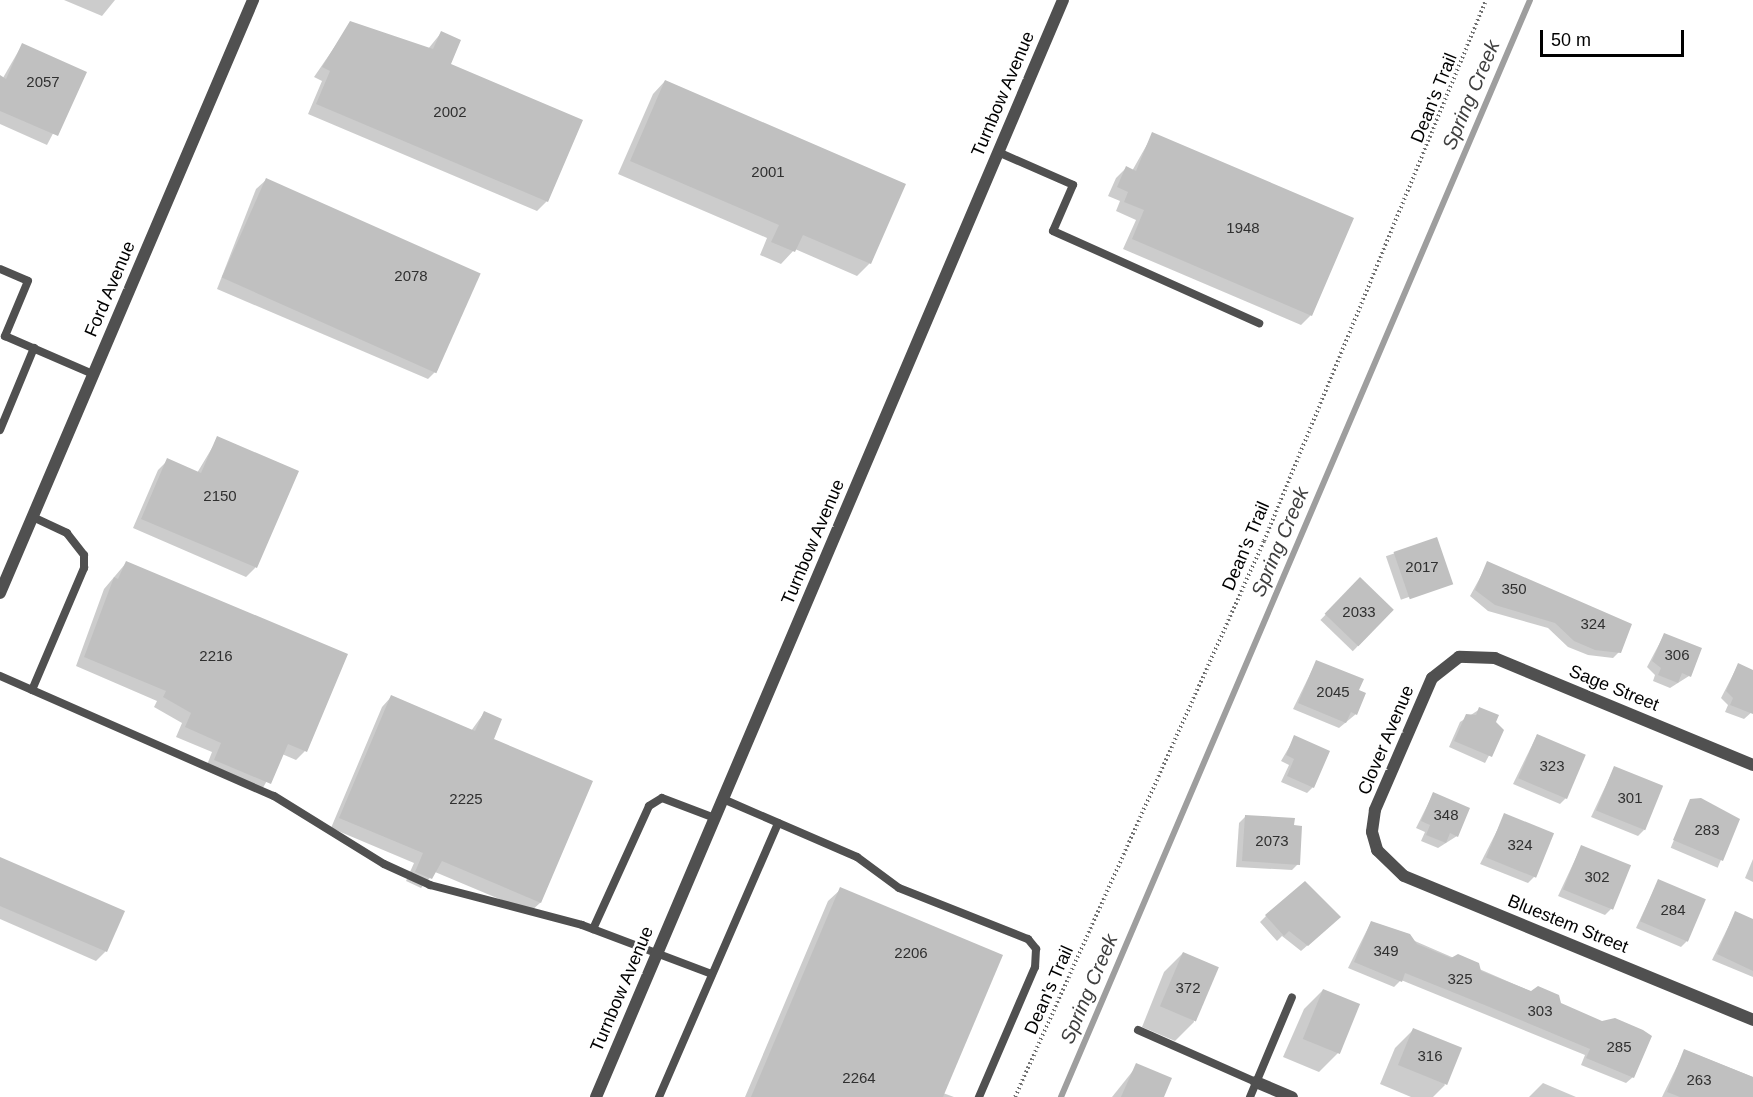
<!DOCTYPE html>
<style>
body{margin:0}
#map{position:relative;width:1753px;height:1097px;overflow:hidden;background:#fff;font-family:Helvetica,sans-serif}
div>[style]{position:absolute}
.shadow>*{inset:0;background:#0003;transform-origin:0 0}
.stream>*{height:6px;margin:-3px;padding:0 3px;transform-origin:3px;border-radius:3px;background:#9e9e9e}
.building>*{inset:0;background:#c0c0c0;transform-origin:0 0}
.path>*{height:4px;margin-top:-2px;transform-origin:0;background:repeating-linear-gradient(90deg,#727272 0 1.5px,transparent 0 4.5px)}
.service>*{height:8px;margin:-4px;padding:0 4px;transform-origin:4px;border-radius:4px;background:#505050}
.minor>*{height:12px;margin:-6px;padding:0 6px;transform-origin:6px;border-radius:6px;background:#505050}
span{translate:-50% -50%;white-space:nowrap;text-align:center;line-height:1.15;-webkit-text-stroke:5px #fff;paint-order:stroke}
.number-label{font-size:15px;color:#303030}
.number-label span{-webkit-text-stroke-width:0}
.street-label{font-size:18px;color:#000}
.water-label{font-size:20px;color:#3f3f3f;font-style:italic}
.scale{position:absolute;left:1540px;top:30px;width:144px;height:27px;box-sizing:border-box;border:3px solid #000;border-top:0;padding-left:8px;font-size:18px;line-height:21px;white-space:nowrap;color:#000;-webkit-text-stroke:4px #fff;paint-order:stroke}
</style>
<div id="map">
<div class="shadow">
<div style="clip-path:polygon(64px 0,115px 0,102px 16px)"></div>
<div style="clip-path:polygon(351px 23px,428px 49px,441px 33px,449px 65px,547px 201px,537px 211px,308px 114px,322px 81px,314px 77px)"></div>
<div style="clip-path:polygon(22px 45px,85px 72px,47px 145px,0 124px,0 83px)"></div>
<div style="clip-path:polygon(665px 81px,870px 263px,857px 276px,795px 249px,781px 264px,760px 255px,767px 238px,618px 174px,653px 94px)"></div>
<div style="clip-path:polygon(1153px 134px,1311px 315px,1301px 325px,1123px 249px,1136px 220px,1116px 211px,1120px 201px,1108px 196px,1116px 178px,1126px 168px,1132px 171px)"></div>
<div style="clip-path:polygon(266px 180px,438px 369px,428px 379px,217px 289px,256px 189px)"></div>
<div style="clip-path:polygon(218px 438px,297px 472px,255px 568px,246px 577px,133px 528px,158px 470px,168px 460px,197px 473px)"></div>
<div style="left:1436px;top:539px;width:46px;height:53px;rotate:71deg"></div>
<div style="clip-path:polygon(126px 563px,305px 751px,296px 760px,282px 754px,260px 793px,205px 770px,212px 752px,176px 737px,182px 723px,154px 707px,157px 701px,76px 666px,104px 589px)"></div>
<div style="clip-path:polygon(1488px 563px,1619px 652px,1613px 658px,1588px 655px,1568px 647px,1548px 628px,1488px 611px,1470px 596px)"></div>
<div style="left:1360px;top:579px;width:45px;height:57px;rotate:44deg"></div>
<div style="clip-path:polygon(1664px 635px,1689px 676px,1670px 688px,1653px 681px,1655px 675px,1647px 667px)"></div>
<div style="clip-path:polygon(1316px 662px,1357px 691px,1356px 714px,1339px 728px,1293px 709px)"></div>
<div style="clip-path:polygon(1738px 665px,1753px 671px,1753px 711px,1744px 719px,1725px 712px,1728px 705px,1721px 698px)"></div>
<div style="clip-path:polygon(391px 697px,471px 731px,484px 713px,492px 740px,591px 782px,540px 903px,530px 912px,435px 872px,421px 888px,406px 881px,414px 863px,331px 828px,382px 707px)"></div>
<div style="clip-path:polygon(1480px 709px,1502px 731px,1485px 763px,1449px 747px,1460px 722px)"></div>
<div style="clip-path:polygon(1537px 735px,1566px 798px,1560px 804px,1513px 784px)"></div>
<div style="clip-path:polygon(1295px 737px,1313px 787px,1307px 793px,1281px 782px,1289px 765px,1281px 761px)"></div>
<div style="clip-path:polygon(1614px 768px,1644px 830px,1638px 836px,1591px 817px)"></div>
<div style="clip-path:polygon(1433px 794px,1457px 836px,1438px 848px,1421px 841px,1425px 832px,1416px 828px)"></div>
<div style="left:1691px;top:800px;width:51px;height:52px;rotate:23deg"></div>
<div style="clip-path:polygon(1505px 815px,1534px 877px,1528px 883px,1480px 864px)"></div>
<div style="clip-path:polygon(1245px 817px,1298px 864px,1292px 870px,1236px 867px,1239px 823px)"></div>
<div style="clip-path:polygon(1581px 847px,1611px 909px,1605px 915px,1558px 896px)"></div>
<div style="clip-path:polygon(0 859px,106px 951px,96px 961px,0 919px)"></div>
<div style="clip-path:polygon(1753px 859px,1753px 882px,1745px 878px)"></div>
<div style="clip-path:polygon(1658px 881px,1687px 941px,1681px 947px,1636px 928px)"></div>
<div style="clip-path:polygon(841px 889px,943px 1093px,954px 1097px,745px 1097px,828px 901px)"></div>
<div style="clip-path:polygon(1735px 913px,1753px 920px,1753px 977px,1712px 960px)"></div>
<div style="clip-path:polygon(1266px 916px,1332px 924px,1301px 951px,1282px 936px,1277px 941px,1260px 922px)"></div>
<div style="clip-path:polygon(1371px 922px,1560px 1004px,1633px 1077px,1626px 1083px,1581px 1065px,1585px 1055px,1401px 980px,1394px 987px,1348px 968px)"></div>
<div style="clip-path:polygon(1183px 953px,1194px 1022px,1175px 1041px,1142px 1027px,1164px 972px)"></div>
<div style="clip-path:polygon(1323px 990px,1338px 1053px,1319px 1072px,1283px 1057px,1304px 1009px)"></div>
<div style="clip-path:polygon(1414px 1029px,1445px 1085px,1433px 1097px,1411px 1097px,1380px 1084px,1395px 1048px)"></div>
<div style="clip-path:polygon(1685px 1050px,1753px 1077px,1753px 1097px,1662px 1097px)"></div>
<div style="clip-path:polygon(1136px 1067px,1163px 1097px,1112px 1097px)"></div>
<div style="clip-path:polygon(1543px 1083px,1576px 1097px,1529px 1097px)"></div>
</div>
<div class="stream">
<div style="left:1061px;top:1097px;width:1193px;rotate:-66.85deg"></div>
</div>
<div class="building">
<div style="clip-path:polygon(350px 21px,433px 49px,441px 31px,461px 40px,451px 64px,583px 120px,548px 202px,316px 104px,330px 71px,322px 67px)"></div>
<div style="clip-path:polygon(22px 43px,87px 72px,58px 136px,0 111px,0 75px,6px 79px)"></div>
<div style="clip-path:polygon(665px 80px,906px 184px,871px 264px,803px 235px,795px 252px,771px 242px,779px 225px,630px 161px)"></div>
<div style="clip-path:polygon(1152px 132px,1354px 218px,1312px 316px,1132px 239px,1144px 210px,1124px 202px,1128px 192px,1117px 187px,1126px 166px,1136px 171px)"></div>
<div style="left:266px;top:178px;width:235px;height:109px;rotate:24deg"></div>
<div style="clip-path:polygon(217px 436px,299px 471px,257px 568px,141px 519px,167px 458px,201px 473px)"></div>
<div style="left:1437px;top:537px;width:50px;height:46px;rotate:71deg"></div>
<div style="clip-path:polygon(126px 561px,348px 654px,307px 752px,288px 744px,271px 784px,214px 760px,221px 743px,185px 727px,191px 713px,163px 697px,166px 691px,84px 657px,114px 577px,118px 579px)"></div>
<div style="clip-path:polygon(1487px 561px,1632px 624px,1621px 653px,1595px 650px,1574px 641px,1555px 623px,1495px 605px,1475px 590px)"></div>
<div style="left:1360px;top:577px;width:47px;height:51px;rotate:44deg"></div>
<div style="clip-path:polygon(1664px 633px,1702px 648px,1691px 677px,1682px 673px,1678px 683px,1658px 675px,1661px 668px,1652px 661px)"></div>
<div style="clip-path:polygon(1316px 660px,1364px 679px,1359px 690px,1366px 693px,1357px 715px,1351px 712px,1346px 723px,1298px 703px)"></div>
<div style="clip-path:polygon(1738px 663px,1753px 670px,1753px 714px,1730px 705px,1733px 698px,1726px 691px)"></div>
<div style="clip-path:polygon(391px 695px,475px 731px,484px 711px,502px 719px,494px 739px,593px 781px,541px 903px,442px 861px,432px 879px,415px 872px,423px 853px,339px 818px)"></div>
<div style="clip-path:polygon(1479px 707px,1499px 715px,1496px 722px,1504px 730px,1492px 757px,1454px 741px,1466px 714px,1476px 715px)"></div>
<div style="left:1537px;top:734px;width:53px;height:48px;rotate:23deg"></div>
<div style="clip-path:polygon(1294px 735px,1330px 751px,1314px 788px,1287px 776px,1294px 759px,1286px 755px)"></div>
<div style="left:1614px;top:766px;width:53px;height:48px;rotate:22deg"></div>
<div style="clip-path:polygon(1433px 792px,1470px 808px,1458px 837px,1450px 833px,1446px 843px,1426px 835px,1430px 825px,1421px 821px)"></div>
<div style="clip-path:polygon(1701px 798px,1740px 819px,1723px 861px,1673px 840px,1690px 799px)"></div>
<div style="left:1504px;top:813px;width:54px;height:48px;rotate:22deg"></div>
<div style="clip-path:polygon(1245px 815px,1295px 818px,1294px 825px,1302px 826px,1300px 865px,1242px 861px)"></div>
<div style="left:1581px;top:845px;width:54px;height:48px;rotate:22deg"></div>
<div style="clip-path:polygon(0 857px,125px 911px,107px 952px,0 906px)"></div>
<div style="left:1658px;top:879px;width:52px;height:46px;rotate:23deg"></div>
<div style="clip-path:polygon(1305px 881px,1341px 917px,1308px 946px,1289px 931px,1284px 936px,1265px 915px)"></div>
<div style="clip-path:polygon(840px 887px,1003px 955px,943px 1097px,751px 1097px)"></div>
<div style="clip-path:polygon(1735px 911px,1753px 919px,1753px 971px,1717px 954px)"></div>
<div style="clip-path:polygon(1371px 921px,1410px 934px,1417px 944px,1451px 958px,1458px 954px,1479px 963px,1481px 971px,1531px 991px,1538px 986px,1559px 995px,1561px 1003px,1602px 1021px,1615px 1018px,1643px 1030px,1652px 1036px,1634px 1078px,1586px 1058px,1590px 1049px,1487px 1006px,1405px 973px,1402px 982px,1354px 962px)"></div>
<div style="left:1183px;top:952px;width:39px;height:59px;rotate:23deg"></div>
<div style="left:1323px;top:989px;width:40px;height:54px;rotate:22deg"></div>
<div style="left:1413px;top:1028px;width:53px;height:40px;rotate:22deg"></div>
<div style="clip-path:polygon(1684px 1049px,1753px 1077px,1753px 1097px,1680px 1097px,1667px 1092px)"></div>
<div style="clip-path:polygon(1136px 1063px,1172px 1078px,1164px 1097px,1121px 1097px)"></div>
</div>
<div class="path">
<div style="left:1015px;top:1097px;width:609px;rotate:-65.88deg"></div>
<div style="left:1264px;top:541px;width:585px;rotate:-67.69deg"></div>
</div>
<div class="service">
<div style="left:998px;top:152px;width:82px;rotate:23.7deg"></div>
<div style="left:1073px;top:185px;width:50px;rotate:113.5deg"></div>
<div style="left:1053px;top:231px;width:226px;rotate:24.1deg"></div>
<div style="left:0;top:269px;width:30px;rotate:23deg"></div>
<div style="left:28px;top:281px;width:60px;rotate:112.7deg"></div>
<div style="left:5px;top:336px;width:96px;rotate:23.4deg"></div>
<div style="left:0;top:430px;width:89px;rotate:-67.5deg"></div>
<div style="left:0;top:676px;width:299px;rotate:23.7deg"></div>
<div style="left:274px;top:796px;width:129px;rotate:31.7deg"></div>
<div style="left:384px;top:864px;width:51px;rotate:24.5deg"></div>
<div style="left:430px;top:885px;width:157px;rotate:14.7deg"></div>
<div style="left:582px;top:925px;width:139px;rotate:20.7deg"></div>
<div style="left:32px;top:690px;width:133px;rotate:-66.9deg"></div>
<div style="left:84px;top:568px;width:13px;rotate:-90deg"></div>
<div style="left:84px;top:555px;width:28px;rotate:-128deg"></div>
<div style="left:67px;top:533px;width:38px;rotate:-155deg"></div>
<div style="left:723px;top:799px;width:146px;rotate:23.4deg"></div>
<div style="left:857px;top:857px;width:52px;rotate:36.4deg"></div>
<div style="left:899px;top:888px;width:139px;rotate:21.6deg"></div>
<div style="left:1028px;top:939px;width:13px;rotate:51deg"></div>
<div style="left:1036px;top:949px;width:18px;rotate:93deg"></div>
<div style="left:1035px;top:967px;width:142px;rotate:113.3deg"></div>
<div style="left:593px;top:929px;width:135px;rotate:-65.5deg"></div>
<div style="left:649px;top:806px;width:15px;rotate:-32deg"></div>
<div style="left:662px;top:798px;width:57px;rotate:20.7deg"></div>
<div style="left:1138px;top:1030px;width:129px;rotate:23.8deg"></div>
<div style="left:659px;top:1097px;width:299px;rotate:-66.5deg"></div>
<div style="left:1250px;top:1097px;width:108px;rotate:-67.2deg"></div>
</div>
<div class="minor">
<div style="left:0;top:593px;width:645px;rotate:-66.89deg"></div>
<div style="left:1753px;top:765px;width:279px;rotate:-157.5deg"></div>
<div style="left:1495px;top:658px;width:36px;rotate:-178deg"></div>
<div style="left:1459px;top:657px;width:34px;rotate:142deg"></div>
<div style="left:1432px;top:678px;width:144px;rotate:113.4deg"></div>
<div style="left:1375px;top:810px;width:22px;rotate:98deg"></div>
<div style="left:1372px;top:832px;width:19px;rotate:74deg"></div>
<div style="left:1377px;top:850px;width:37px;rotate:44deg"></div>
<div style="left:1404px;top:876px;width:378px;rotate:22.4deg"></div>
<div style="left:1256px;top:1082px;width:39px;rotate:23deg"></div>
<div style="left:596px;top:1097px;width:1192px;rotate:-66.94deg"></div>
</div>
<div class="number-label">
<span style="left:43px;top:82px">2057</span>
<span style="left:450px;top:112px">2002</span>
<span style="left:768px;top:172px">2001</span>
<span style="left:1243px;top:228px">1948</span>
<span style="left:411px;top:276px">2078</span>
<span style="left:220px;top:496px">2150</span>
<span style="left:1422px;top:567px">2017</span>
<span style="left:1514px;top:589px">350</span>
<span style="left:1359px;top:612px">2033</span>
<span style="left:1593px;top:624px">324</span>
<span style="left:1677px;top:655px">306</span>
<span style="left:216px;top:656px">2216</span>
<span style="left:1333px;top:692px">2045</span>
<span style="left:1552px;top:766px">323</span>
<span style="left:1630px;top:798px">301</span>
<span style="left:466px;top:799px">2225</span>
<span style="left:1446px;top:815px">348</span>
<span style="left:1707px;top:830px">283</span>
<span style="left:1272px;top:841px">2073</span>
<span style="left:1520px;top:845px">324</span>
<span style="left:1597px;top:877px">302</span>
<span style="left:1673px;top:910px">284</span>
<span style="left:1386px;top:951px">349</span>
<span style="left:911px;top:953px">2206</span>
<span style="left:1460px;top:979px">325</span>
<span style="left:1188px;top:988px">372</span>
<span style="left:1540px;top:1011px">303</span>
<span style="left:1619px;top:1047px">285</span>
<span style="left:1430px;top:1056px">316</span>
<span style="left:859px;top:1078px">2264</span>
<span style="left:1699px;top:1080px">263</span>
</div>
<div class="street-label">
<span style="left:1003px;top:94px;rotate:-67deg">Turnbow Avenue</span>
<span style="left:1434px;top:98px;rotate:-68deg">Dean's Trail</span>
<span style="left:110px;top:289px;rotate:-67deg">Ford Avenue</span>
<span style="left:813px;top:542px;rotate:-67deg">Turnbow Avenue</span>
<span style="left:1246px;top:546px;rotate:-67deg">Dean's Trail</span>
<span style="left:1614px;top:688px;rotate:22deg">Sage Street</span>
<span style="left:1386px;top:740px;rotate:-67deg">Clover Avenue</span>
<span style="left:1568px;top:924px;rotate:22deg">Bluestem Street</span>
<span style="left:622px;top:989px;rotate:-67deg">Turnbow Avenue</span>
<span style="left:1049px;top:990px;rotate:-66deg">Dean's Trail</span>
</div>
<div class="water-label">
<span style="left:1471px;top:95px;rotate:-67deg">Spring Creek</span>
<span style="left:1280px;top:542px;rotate:-67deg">Spring Creek</span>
<span style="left:1089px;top:989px;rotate:-67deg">Spring Creek</span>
</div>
<div class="scale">50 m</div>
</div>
